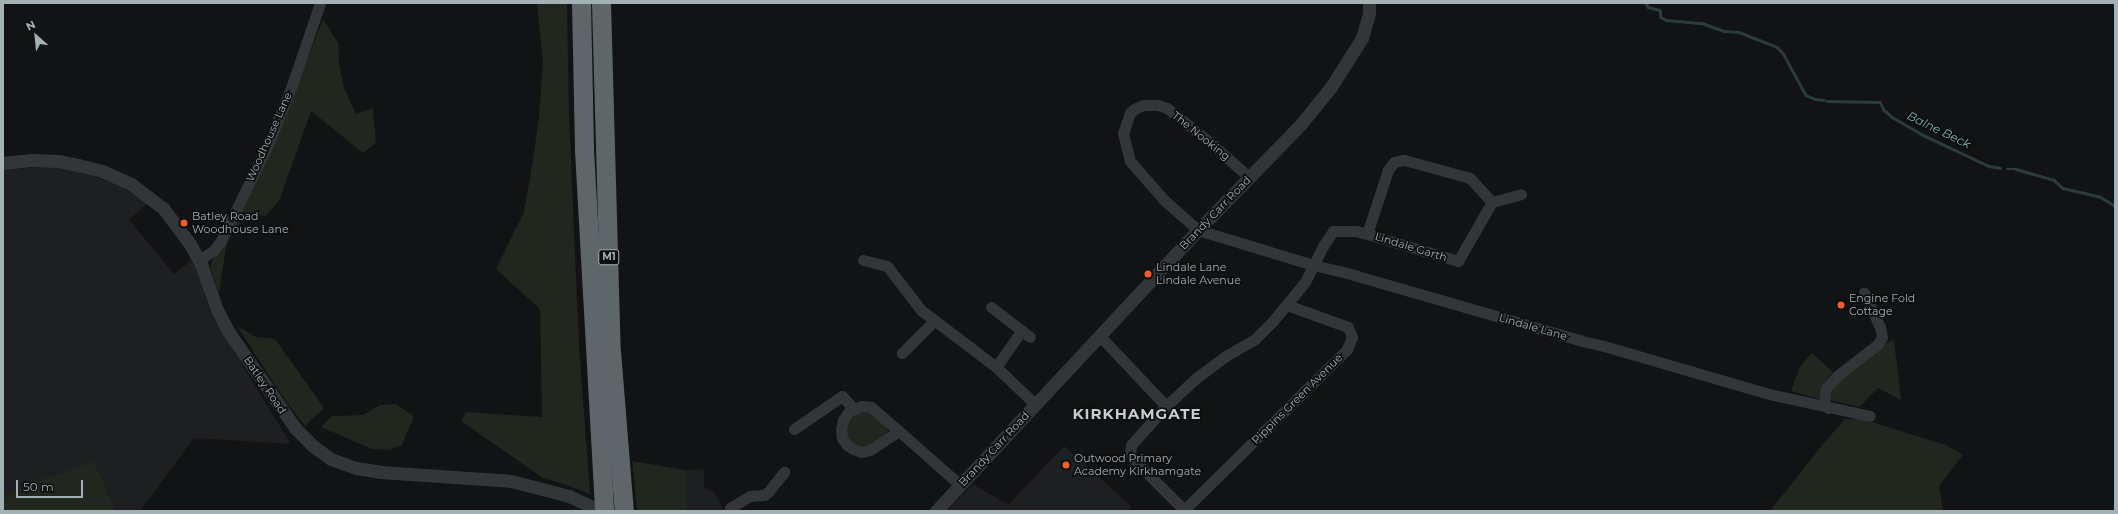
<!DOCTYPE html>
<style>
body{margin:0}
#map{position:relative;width:2118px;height:514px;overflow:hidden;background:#121314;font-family:Montserrat,sans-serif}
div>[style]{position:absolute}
.built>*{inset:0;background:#1e1f21}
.green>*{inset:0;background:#21261e}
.stream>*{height:2.5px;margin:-1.25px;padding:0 1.25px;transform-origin:1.25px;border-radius:1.25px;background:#2b3c3c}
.minor>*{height:11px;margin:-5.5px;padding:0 5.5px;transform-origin:5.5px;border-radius:5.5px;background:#333639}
.tertiary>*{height:13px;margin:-6.5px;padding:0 6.5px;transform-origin:6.5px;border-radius:6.5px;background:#333639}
.motorway>*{height:19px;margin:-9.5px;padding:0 9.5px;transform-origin:9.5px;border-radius:9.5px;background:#5f666a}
.dots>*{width:11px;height:11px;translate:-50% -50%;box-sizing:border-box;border:2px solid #0d0e0f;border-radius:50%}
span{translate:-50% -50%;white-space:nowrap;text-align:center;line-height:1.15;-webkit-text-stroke:3.5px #0d0e0f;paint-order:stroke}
.shield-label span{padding:1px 3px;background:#0d0e0f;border:1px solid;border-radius:3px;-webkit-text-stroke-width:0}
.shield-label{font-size:10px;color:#a3b0b4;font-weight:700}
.street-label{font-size:11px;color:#a3b0b4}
.poi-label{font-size:11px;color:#a3b0b4}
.left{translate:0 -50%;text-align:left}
.water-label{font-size:12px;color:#7aaeb0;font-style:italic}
.district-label{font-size:15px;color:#c4cdd0;font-weight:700;letter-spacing:1px}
.frame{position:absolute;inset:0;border:4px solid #a3b0b4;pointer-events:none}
.north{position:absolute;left:16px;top:16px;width:40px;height:40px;-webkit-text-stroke:3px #0d0e0f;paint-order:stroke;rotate:333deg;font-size:11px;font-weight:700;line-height:16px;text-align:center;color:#a3b0b4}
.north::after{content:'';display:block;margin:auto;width:14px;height:18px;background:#a3b0b4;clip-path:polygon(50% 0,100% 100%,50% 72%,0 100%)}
.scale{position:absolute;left:16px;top:480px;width:67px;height:18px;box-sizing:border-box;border:2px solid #a3b0b4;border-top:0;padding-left:5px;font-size:12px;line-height:14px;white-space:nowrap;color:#a3b0b4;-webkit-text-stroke:3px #0d0e0f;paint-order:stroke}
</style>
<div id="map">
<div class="built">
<div style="clip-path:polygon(57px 166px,80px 171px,120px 186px,148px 203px,129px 220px,174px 274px,193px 259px,211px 314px,291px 444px,194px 438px,140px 511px,118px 511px,115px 508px,94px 461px,3px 496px,3px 170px)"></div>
<div style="clip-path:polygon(1064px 446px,1131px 506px,1128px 511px,947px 511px,973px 484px,1008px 505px)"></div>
<div style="clip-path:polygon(704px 469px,704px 488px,715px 493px,724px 511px,686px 511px,686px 470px)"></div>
</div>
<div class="green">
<div style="clip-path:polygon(537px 3px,567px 3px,569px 116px,579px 345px,590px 494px,561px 483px,543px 478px,461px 421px,466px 412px,542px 417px,540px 309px,496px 269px,524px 212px,533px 160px,539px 117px,543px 62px)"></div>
<div style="clip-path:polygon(323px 19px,338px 43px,339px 63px,344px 88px,356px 114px,373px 108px,376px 143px,363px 153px,311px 111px,279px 201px,265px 216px,244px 213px,239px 225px,227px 241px,219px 293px,210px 267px,212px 260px,227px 241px,235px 222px,274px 144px)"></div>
<div style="clip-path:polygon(237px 326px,256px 337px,275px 339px,324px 408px,305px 426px,280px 393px)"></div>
<div style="clip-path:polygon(1891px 340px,1894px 341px,1901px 400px,1878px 388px,1859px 407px,1830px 400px,1834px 385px,1851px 368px)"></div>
<div style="clip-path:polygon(1812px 353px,1833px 372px,1824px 383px,1819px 399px,1791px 391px,1800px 367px)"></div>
<div style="clip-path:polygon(396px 404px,414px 416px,402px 445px,389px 450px,372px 449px,321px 427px,332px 416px,363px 415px,380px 405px)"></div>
<div style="clip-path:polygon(868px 410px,887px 424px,888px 434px,865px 449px,847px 441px,844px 424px,853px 413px)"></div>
<div style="clip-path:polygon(1845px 419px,1862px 419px,1946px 445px,1963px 455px,1939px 486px,1943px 511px,1770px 511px,1823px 444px)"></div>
<div style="clip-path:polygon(94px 461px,115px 508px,114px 511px,3px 511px,3px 496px,41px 480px)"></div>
<div style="clip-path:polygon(632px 461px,686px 470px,686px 511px,637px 511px)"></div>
</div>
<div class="stream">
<div style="left:1646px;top:3px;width:4px;rotate:63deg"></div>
<div style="left:1648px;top:7px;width:12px;rotate:14deg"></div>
<div style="left:1660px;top:10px;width:7px;rotate:82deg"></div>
<div style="left:1661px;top:17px;width:6px;rotate:31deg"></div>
<div style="left:1666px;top:20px;width:36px;rotate:5deg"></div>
<div style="left:1702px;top:23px;width:23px;rotate:20deg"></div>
<div style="left:1724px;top:31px;width:15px;rotate:4deg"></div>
<div style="left:1739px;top:32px;width:41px;rotate:21.5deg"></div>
<div style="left:1777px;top:47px;width:8px;rotate:45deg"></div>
<div style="left:1783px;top:53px;width:48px;rotate:61.3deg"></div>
<div style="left:1806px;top:95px;width:10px;rotate:24deg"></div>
<div style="left:1815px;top:99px;width:9px;rotate:6deg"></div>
<div style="left:1827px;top:101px;width:53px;rotate:1.1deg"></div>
<div style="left:1880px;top:102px;width:9px;rotate:63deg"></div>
<div style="left:1884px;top:110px;width:11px;rotate:41deg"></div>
<div style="left:1892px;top:117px;width:38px;rotate:30deg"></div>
<div style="left:1925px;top:136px;width:71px;rotate:25.1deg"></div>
<div style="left:1989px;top:166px;width:11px;rotate:10deg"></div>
<div style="left:2007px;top:169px;width:9px"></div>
<div style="left:2016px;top:169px;width:40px;rotate:16deg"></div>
<div style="left:2054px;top:180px;width:12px;rotate:42deg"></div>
<div style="left:2063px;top:188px;width:37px;rotate:13deg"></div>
<div style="left:2099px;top:196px;width:19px;rotate:32deg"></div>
</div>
<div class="minor">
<div style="left:1249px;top:177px;width:55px;rotate:-138.7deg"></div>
<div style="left:1208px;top:141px;width:53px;rotate:-141.2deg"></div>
<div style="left:1167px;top:108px;width:9px;rotate:-162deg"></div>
<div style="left:1158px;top:105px;width:15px;rotate:180deg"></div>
<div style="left:1143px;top:105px;width:10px;rotate:156deg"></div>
<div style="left:1134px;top:109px;width:6px;rotate:135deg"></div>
<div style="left:1130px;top:113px;width:21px;rotate:109deg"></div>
<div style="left:1123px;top:133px;width:29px;rotate:76deg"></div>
<div style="left:1130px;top:161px;width:52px;rotate:48.9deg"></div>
<div style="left:1164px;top:200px;width:45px;rotate:41.4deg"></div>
<div style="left:1198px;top:230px;width:120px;rotate:16.9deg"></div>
<div style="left:1313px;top:265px;width:28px;rotate:13deg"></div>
<div style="left:1340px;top:271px;width:252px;rotate:16.1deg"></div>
<div style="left:1582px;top:341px;width:23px;rotate:13deg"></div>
<div style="left:1604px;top:346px;width:172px;rotate:16.2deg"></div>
<div style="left:1769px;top:394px;width:103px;rotate:12.3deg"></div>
<div style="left:1492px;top:202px;width:30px;rotate:-15deg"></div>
<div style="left:199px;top:260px;width:17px;rotate:-33deg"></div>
<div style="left:213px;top:251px;width:13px;rotate:-51deg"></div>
<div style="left:221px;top:241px;width:110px;rotate:-64.1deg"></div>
<div style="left:269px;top:142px;width:61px;rotate:-68deg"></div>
<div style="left:292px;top:85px;width:87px;rotate:-71.1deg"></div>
<div style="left:863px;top:260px;width:25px;rotate:14deg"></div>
<div style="left:887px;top:266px;width:56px;rotate:52.3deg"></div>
<div style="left:921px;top:310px;width:94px;rotate:37.2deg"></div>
<div style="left:996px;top:367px;width:54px;rotate:43.5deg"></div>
<div style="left:991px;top:307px;width:49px;rotate:37.6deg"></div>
<div style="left:1100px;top:336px;width:96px;rotate:46.7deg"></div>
<div style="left:902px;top:353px;width:45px;rotate:-45deg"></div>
<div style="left:996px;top:367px;width:45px;rotate:-54.9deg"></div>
<div style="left:1828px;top:408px;width:7px;rotate:-124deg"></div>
<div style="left:1824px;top:402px;width:14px;rotate:-82deg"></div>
<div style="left:1826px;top:388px;width:16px;rotate:-47deg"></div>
<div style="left:1837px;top:376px;width:52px;rotate:-38deg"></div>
<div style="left:1878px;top:344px;width:8px;rotate:-60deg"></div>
<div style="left:1882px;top:337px;width:10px;rotate:-101deg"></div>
<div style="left:1880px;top:327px;width:38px;rotate:-115deg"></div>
<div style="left:794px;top:429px;width:58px;rotate:-34.5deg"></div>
<div style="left:842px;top:396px;width:18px;rotate:47deg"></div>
<div style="left:899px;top:431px;width:35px;rotate:147deg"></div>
<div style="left:870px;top:450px;width:8px;rotate:166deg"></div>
<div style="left:862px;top:452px;width:9px;rotate:-162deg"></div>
<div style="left:853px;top:449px;width:7px;rotate:-146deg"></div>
<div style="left:847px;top:445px;width:9px;rotate:-126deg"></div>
<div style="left:842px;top:438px;width:9px;rotate:-96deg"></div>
<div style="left:841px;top:429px;width:9px;rotate:-77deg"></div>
<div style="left:843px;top:420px;width:11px;rotate:-56deg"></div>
<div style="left:849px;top:411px;width:14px;rotate:-21deg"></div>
<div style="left:862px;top:406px;width:9px;rotate:6deg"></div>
<div style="left:871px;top:407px;width:37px;rotate:41deg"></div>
<div style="left:899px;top:431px;width:59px;rotate:41.6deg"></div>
<div style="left:943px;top:470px;width:23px;rotate:41deg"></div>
<div style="left:1184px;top:510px;width:68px;rotate:-135deg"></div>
<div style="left:1136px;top:462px;width:10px;rotate:-127deg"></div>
<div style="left:1130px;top:454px;width:9px;rotate:-84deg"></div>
<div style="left:1131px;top:445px;width:52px;rotate:-48.1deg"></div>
<div style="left:1166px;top:406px;width:40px;rotate:-43deg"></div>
<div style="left:1195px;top:379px;width:36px;rotate:-37deg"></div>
<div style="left:1224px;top:357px;width:36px;rotate:-30deg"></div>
<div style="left:1255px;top:339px;width:25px;rotate:-45deg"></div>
<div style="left:1273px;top:321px;width:50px;rotate:-50.6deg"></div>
<div style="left:1305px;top:282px;width:40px;rotate:-63.4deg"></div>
<div style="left:1323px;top:246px;width:18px;rotate:-56deg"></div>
<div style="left:1333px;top:231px;width:23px"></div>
<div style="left:1356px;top:231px;width:11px;rotate:15deg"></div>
<div style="left:1367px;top:234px;width:95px;rotate:16.5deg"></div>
<div style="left:1458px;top:261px;width:68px;rotate:-60deg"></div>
<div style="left:1492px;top:202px;width:33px;rotate:-133deg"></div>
<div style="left:1470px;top:178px;width:68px;rotate:-164.7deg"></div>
<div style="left:1404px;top:160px;width:10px;rotate:169deg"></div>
<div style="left:1394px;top:162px;width:10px;rotate:127deg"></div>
<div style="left:1388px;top:170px;width:67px;rotate:108.2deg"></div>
<div style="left:729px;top:511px;width:3px;rotate:-72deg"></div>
<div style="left:730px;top:508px;width:23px;rotate:-31deg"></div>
<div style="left:750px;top:496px;width:14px;rotate:-4deg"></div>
<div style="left:764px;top:495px;width:5px;rotate:-37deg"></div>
<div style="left:768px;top:492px;width:26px;rotate:-51deg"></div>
<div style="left:1183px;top:511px;width:231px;rotate:-44.6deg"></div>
<div style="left:1347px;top:349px;width:13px;rotate:-67deg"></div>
<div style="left:1352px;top:337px;width:11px;rotate:-112deg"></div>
<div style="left:1348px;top:327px;width:65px;rotate:-160.2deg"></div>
</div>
<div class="tertiary">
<div style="left:3px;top:163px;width:28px;rotate:-6deg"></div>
<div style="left:31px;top:160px;width:27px;rotate:2deg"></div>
<div style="left:58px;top:161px;width:20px;rotate:11deg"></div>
<div style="left:78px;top:165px;width:25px;rotate:14deg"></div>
<div style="left:102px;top:171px;width:32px;rotate:24deg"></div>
<div style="left:131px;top:184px;width:40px;rotate:37deg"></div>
<div style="left:163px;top:208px;width:45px;rotate:53.1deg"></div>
<div style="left:190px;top:244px;width:23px;rotate:61deg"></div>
<div style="left:201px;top:264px;width:49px;rotate:70.8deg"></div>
<div style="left:217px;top:310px;width:27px;rotate:62deg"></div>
<div style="left:230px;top:334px;width:114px;rotate:55.3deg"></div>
<div style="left:295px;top:428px;width:25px;rotate:45deg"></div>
<div style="left:313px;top:446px;width:22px;rotate:36deg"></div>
<div style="left:331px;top:459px;width:27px;rotate:20deg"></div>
<div style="left:356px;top:468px;width:24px;rotate:9deg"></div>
<div style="left:380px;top:472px;width:131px;rotate:3.9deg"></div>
<div style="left:511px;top:481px;width:60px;rotate:14.5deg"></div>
<div style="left:569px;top:496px;width:35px;rotate:25deg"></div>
<div style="left:936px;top:511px;width:384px;rotate:-47deg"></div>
<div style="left:1198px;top:230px;width:148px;rotate:-45.8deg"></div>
<div style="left:1301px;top:124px;width:48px;rotate:-51deg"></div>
<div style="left:1331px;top:87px;width:58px;rotate:-57.7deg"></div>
<div style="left:1362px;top:38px;width:26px;rotate:-74deg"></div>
<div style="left:1369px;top:13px;width:10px;rotate:-90deg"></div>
</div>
<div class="motorway">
<div style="left:581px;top:3px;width:147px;rotate:88.8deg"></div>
<div style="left:584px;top:150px;width:362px;rotate:86.8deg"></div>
<div style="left:601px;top:3px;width:348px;rotate:88.4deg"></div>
<div style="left:611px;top:351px;width:161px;rotate:85.4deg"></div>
</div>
<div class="dots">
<div style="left:184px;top:223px;background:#f25b2b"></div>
<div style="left:1148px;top:274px;background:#f25b2b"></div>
<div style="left:1841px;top:305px;background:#f25b2b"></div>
<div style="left:1066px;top:465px;background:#f25b2b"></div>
</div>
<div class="shield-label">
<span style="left:609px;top:257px">M1</span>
</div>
<div class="street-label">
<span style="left:1201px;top:136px;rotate:39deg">The Nooking</span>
<span style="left:269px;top:137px;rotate:-66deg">Woodhouse Lane</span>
<span style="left:1215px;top:213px;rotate:-46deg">Brandy Carr Road</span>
<span style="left:1411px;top:247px;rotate:17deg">Lindale Garth</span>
<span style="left:1533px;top:327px;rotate:16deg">Lindale Lane</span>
<span style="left:265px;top:385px;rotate:56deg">Batley Road</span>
<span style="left:1297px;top:399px;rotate:-45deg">Pippins Green Avenue</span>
<span style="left:994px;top:449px;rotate:-47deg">Brandy Carr Road</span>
</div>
<div class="poi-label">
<span class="left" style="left:192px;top:223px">Batley Road<br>Woodhouse Lane</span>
<span class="left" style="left:1156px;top:274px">Lindale Lane<br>Lindale Avenue</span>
<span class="left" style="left:1849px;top:305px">Engine Fold<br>Cottage</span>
<span class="left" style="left:1074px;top:465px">Outwood Primary<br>Academy Kirkhamgate</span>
</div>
<div class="water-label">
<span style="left:1939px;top:130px;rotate:26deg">Balne Beck</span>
</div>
<div class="district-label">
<span style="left:1137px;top:414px">KIRKHAMGATE</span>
</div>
<div class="frame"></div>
<div class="north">N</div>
<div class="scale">50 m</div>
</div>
